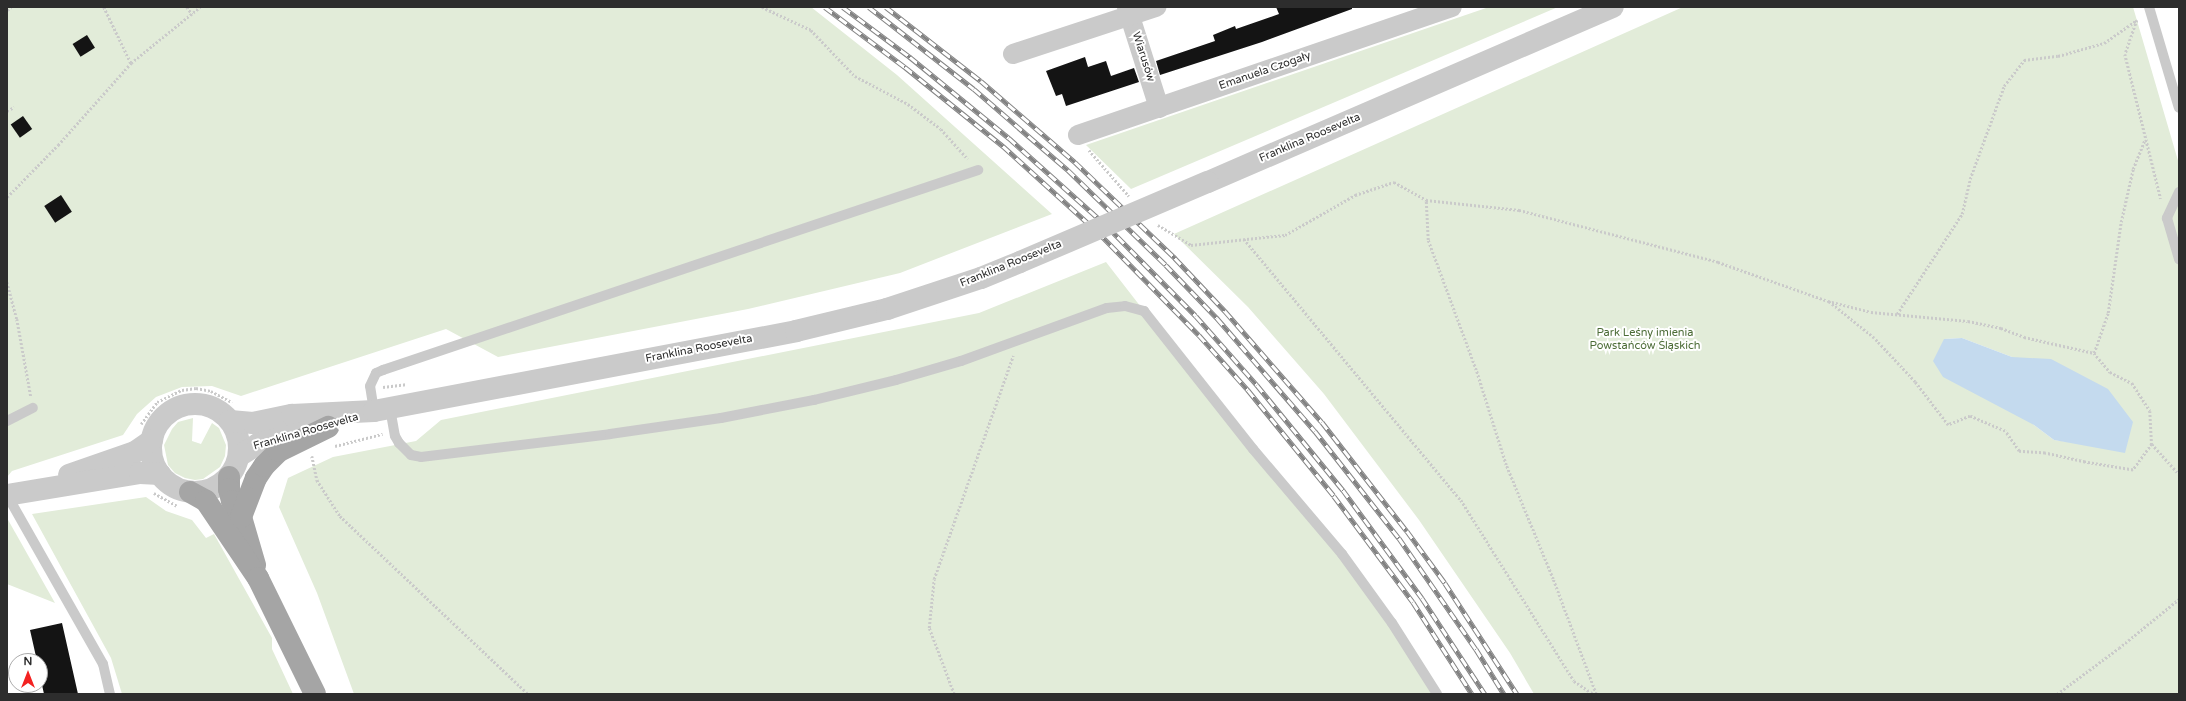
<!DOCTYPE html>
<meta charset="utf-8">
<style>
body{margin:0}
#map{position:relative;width:2186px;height:701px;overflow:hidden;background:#fff;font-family:"Varela Round",sans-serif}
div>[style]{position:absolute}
.green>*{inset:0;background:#e2ecd9}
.water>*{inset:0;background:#c4daee}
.building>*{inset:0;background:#141414;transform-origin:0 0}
.path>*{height:2.5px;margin-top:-1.25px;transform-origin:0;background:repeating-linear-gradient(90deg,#cacaca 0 2px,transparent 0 4px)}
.service>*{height:10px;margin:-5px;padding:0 5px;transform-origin:5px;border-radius:5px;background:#cacaca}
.minor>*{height:20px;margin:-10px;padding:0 10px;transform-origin:10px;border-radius:10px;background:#cacaca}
.tertiary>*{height:22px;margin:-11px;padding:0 11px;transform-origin:11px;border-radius:11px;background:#cacaca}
.tertiary>.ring{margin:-11px;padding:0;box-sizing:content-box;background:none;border:22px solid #cacaca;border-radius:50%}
.primary>*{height:22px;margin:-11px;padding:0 11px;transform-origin:11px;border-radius:11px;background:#a5a5a5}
.rail>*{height:4.5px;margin-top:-2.25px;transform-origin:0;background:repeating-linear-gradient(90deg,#fff 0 9px,#828282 0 18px);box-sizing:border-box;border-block:1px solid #828282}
.tertiary-bridge>*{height:22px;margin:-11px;padding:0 11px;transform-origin:11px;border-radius:11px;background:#cacaca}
span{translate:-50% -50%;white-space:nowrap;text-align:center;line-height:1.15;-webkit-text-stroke:4px #fff;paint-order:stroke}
.street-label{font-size:11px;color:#2d2d2d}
.park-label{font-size:11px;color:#4c6c37}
.frame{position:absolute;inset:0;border:8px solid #2d2d2d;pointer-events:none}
.north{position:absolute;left:8px;top:653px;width:40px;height:40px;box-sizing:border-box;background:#fff;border:1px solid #ababab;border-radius:50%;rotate:0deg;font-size:11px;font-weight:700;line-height:16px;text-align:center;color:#2d2d2d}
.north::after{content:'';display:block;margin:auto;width:14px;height:18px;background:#f32221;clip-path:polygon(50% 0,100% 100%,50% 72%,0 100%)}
</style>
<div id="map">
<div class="green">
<div style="clip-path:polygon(7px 7px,811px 7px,897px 75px,1052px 214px,900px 273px,748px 309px,498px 357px,446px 329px,241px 396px,212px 386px,182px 387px,156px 397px,137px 414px,123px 435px,12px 471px,7px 477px)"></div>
<div style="clip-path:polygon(1489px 7px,1558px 7px,1131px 189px,1086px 145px)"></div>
<div style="clip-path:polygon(evenodd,1683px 7px,2133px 7px,2179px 164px,2179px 694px,1534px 694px,1510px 653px,1419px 520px,1324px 394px,1248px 307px,1174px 234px,1683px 7px,1962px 338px,2012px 357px,2083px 444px,2054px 440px,2034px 425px,1944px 339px,1962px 338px)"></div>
<div style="clip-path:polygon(1106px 262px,1144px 311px,1342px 554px,1437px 694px,354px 694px,317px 593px,279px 507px,288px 478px,333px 457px,416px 441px,441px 420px,979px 313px)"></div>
<div style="clip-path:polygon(193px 418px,192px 441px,201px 444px,212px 423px,219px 428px,226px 445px,225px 456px,220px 467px,203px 479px,195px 480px,185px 478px,175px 473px,168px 465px,164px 445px,172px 429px,178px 422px)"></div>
<div style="clip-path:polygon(146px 497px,166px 511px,192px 520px,206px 538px,214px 534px,272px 638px,272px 649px,293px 694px,122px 694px,111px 658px,32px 514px)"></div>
<div style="clip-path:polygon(7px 518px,55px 603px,7px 584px)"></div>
</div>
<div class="water">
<div style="clip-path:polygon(1962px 338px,2012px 357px,2051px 359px,2108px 389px,2133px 422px,2125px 453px,2054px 440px,2034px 425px,1943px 377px,1933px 361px,1944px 339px)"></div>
</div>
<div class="building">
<div style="clip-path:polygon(1276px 7px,1352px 7px,1352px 9px,1262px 42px,1160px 75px,1156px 61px,1215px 41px,1213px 35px,1235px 26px,1236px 29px,1279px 14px)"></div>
<div style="left:87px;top:35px;width:15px;height:17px;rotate:58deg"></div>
<div style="clip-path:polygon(1085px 57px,1088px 67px,1106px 61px,1111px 76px,1134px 68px,1139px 82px,1066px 106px,1062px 94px,1056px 96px,1046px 71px)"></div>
<div style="left:23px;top:116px;width:16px;height:15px;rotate:55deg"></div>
<div style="left:61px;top:195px;width:20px;height:20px;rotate:57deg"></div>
<div style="clip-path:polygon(62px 623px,78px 694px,44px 694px,40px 676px,40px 661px,37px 661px,30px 630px)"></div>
</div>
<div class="path">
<div style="left:104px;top:7px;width:62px;rotate:64.3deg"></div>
<div style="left:187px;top:7px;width:9px;rotate:54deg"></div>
<div style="left:762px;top:7px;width:54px;rotate:25.1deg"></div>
<div style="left:811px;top:30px;width:64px;rotate:46.3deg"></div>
<div style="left:855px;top:76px;width:60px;rotate:27.8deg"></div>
<div style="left:908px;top:104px;width:41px;rotate:37.1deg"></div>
<div style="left:941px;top:129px;width:40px;rotate:48deg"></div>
<div style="left:7px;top:10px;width:5px;rotate:-37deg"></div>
<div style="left:7px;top:111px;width:8px;rotate:-30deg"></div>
<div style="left:1089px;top:150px;width:61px;rotate:49deg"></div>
<div style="left:7px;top:197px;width:73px;rotate:-45.6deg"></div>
<div style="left:58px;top:145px;width:110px;rotate:-48.3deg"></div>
<div style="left:131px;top:63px;width:89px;rotate:-39.1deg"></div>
<div style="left:1158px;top:225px;width:39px;rotate:31deg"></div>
<div style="left:1191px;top:245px;width:95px;rotate:-6.1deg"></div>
<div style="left:1285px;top:235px;width:81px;rotate:-29.7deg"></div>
<div style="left:1355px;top:195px;width:41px;rotate:-18.4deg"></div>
<div style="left:1394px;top:182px;width:37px;rotate:29deg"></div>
<div style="left:1244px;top:239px;width:339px;rotate:50.3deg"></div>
<div style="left:1461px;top:500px;width:213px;rotate:58deg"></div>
<div style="left:1574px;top:681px;width:23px;rotate:34deg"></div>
<div style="left:7px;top:282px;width:38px;rotate:75deg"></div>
<div style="left:17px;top:319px;width:79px;rotate:79.8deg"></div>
<div style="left:1897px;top:314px;width:119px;rotate:-57deg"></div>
<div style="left:1962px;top:214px;width:36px;rotate:-77deg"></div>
<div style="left:1970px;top:179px;width:99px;rotate:-69.9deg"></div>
<div style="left:2004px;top:86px;width:33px;rotate:-52deg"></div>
<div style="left:2024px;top:60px;width:34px;rotate:-7deg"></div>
<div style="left:2058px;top:56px;width:48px;rotate:-15.8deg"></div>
<div style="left:2104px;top:43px;width:40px;rotate:-34.9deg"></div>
<div style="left:2137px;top:20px;width:36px;rotate:109deg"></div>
<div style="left:2125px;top:54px;width:149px;rotate:76.1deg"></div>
<div style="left:2094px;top:353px;width:42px;rotate:-70.7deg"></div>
<div style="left:2108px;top:313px;width:92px;rotate:-81.9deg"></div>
<div style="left:2121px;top:222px;width:54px;rotate:-77.2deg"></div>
<div style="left:2133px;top:169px;width:32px;rotate:-68deg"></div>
<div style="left:383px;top:387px;width:23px;rotate:-7deg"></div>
<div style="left:141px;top:424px;width:27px;rotate:-54deg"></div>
<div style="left:157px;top:402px;width:28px;rotate:-26deg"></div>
<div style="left:182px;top:390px;width:14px;rotate:-8deg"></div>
<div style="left:196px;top:388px;width:15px;rotate:11deg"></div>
<div style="left:211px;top:391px;width:24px;rotate:28deg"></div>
<div style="left:2152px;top:444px;width:40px;rotate:48deg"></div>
<div style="left:335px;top:446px;width:49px;rotate:-14.3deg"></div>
<div style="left:312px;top:456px;width:25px;rotate:78deg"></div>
<div style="left:317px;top:480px;width:43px;rotate:57.4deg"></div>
<div style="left:340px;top:516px;width:259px;rotate:43.4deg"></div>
<div style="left:154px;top:493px;width:26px;rotate:29deg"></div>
<div style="left:954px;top:694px;width:71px;rotate:-110.7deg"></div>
<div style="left:929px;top:628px;width:49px;rotate:-84.2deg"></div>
<div style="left:934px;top:579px;width:237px;rotate:-70.5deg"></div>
<div style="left:1596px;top:694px;width:123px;rotate:-110.5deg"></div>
<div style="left:1553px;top:579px;width:123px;rotate:-112.4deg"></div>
<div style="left:1506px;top:465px;width:100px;rotate:-107.5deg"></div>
<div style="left:1476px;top:370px;width:139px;rotate:-110.3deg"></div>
<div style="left:1428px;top:240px;width:40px;rotate:-92.9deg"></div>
<div style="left:1426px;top:200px;width:94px;rotate:6.1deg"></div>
<div style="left:1519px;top:210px;width:206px;rotate:14.6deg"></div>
<div style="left:1718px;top:262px;width:117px;rotate:19.5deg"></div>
<div style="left:1828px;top:301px;width:44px;rotate:14.3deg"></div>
<div style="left:1871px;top:312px;width:97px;rotate:5.3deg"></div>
<div style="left:1968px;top:321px;width:34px;rotate:12deg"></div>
<div style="left:2001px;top:328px;width:25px;rotate:21deg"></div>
<div style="left:2024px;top:337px;width:72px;rotate:12.9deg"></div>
<div style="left:2094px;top:353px;width:25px;rotate:50deg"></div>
<div style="left:2110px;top:372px;width:25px;rotate:27deg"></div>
<div style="left:2132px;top:383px;width:33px;rotate:57deg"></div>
<div style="left:2150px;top:411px;width:33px;rotate:87deg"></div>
<div style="left:2152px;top:444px;width:32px;rotate:126deg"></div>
<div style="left:2133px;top:470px;width:49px;rotate:-170.5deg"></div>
<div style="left:2085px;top:462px;width:41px;rotate:-167.3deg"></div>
<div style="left:2045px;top:453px;width:26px;rotate:-176deg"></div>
<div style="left:2019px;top:451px;width:24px;rotate:-125deg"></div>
<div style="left:2005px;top:431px;width:38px;rotate:-157deg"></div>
<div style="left:1970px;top:416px;width:24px;rotate:158deg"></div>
<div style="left:1948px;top:425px;width:54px;rotate:-127.5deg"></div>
<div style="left:1915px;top:382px;width:60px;rotate:-133deg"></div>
<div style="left:1874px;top:338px;width:59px;rotate:-141.2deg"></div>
<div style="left:2057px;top:694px;width:77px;rotate:-36.6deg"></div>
<div style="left:2119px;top:648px;width:77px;rotate:-39.2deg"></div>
</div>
<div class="service">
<div style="left:2149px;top:7px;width:105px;rotate:73.5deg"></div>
<div style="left:2179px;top:192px;width:29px;rotate:115deg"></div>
<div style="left:2167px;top:218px;width:43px;rotate:73.7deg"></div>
<div style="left:390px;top:408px;width:28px;rotate:80deg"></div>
<div style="left:395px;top:436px;width:8px;rotate:60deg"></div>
<div style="left:399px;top:443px;width:17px;rotate:45deg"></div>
<div style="left:411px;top:455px;width:10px;rotate:11deg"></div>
<div style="left:421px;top:457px;width:190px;rotate:-6.9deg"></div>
<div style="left:610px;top:434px;width:112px;rotate:-8.2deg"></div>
<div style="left:721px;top:418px;width:95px;rotate:-11deg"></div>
<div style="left:814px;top:400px;width:84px;rotate:-13.7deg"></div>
<div style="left:896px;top:380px;width:68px;rotate:-16.3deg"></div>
<div style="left:961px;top:361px;width:155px;rotate:-20deg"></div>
<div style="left:1107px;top:308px;width:18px;rotate:-6deg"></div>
<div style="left:1125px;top:306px;width:20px;rotate:15deg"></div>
<div style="left:1144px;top:311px;width:176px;rotate:51.7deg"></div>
<div style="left:1253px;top:449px;width:138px;rotate:49.7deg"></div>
<div style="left:1342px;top:554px;width:85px;rotate:54.1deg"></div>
<div style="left:1392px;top:623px;width:84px;rotate:57.6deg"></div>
<div style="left:374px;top:411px;width:25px;rotate:-99deg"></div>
<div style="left:370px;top:386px;width:14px;rotate:-65deg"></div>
<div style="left:376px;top:373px;width:8px;rotate:-23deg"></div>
<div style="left:383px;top:370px;width:628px;rotate:-18.58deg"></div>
<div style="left:7px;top:421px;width:29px;rotate:-27deg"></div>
<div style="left:7px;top:495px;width:194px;rotate:60.4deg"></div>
<div style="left:103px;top:664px;width:31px;rotate:77deg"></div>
</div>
<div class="minor">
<div style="left:1127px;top:7px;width:106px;rotate:72.4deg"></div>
<div style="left:1013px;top:54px;width:151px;rotate:-18.2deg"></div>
<div style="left:1078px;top:135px;width:395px;rotate:-18.9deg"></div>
</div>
<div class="tertiary">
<div style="left:1208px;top:182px;width:441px;rotate:-23.4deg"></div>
<div class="ring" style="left:151px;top:404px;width:66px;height:66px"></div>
<div style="left:230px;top:421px;width:23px;rotate:5deg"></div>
<div style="left:253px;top:423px;width:40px;rotate:-12deg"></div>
<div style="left:292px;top:415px;width:82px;rotate:-2.8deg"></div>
<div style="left:374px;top:411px;width:430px;rotate:-10.7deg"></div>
<div style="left:796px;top:331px;width:94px;rotate:-13.6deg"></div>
<div style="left:887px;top:309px;width:99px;rotate:-18.3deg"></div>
<div style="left:981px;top:278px;width:42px;rotate:-22.3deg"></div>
<div style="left:239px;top:456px;width:22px;rotate:-32deg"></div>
<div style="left:258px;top:444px;width:54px;rotate:-14deg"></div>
<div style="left:69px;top:475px;width:70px;rotate:-19.2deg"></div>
<div style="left:135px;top:452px;width:21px;rotate:-35deg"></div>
<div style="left:7px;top:495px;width:135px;rotate:-9.4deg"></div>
<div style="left:140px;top:473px;width:20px;rotate:3deg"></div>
</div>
<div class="primary">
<div style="left:229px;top:477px;width:12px;rotate:90deg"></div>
<div style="left:229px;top:489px;width:12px;rotate:76deg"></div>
<div style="left:232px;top:501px;width:18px;rotate:61deg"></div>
<div style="left:241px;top:517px;width:50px;rotate:73.7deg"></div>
<div style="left:190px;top:492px;width:18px;rotate:29deg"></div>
<div style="left:206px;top:501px;width:93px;rotate:56deg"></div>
<div style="left:258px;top:578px;width:129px;rotate:63.8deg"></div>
<div style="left:241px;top:517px;width:42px;rotate:-69deg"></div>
<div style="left:256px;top:478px;width:14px;rotate:-56deg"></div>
<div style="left:264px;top:466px;width:21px;rotate:-45deg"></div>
<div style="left:279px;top:451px;width:55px;rotate:-26.1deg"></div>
</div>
<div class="rail">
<div style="left:825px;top:7px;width:100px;rotate:36.9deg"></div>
<div style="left:905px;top:67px;width:126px;rotate:38.9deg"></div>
<div style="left:1003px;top:146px;width:128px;rotate:42.2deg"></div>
<div style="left:1098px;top:232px;width:144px;rotate:45.6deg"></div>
<div style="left:1199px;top:335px;width:74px;rotate:48.3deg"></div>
<div style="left:1248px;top:390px;width:136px;rotate:50.9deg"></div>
<div style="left:1334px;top:496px;width:132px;rotate:53.3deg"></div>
<div style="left:1413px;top:602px;width:109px;rotate:57.3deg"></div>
<div style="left:843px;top:7px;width:84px;rotate:36.7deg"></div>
<div style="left:910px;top:57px;width:128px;rotate:39.3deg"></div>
<div style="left:1009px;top:138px;width:129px;rotate:41.9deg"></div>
<div style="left:1105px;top:224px;width:129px;rotate:45.3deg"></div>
<div style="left:1196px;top:316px;width:92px;rotate:48.5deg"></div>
<div style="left:1257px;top:385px;width:136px;rotate:50.7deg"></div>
<div style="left:1343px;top:490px;width:134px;rotate:53.8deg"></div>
<div style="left:1422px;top:598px;width:115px;rotate:56.7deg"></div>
<div style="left:869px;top:7px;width:133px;rotate:38deg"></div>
<div style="left:974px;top:89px;width:124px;rotate:40.8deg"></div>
<div style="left:1068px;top:170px;width:136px;rotate:44.1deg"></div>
<div style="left:1166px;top:265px;width:74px;rotate:46.1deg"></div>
<div style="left:1217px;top:318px;width:150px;rotate:49.1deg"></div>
<div style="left:1315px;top:431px;width:136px;rotate:51.9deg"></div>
<div style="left:1399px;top:538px;width:135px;rotate:55.3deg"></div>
<div style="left:1476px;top:649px;width:53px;rotate:58.1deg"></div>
<div style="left:886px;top:7px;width:120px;rotate:37.9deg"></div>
<div style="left:981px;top:81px;width:124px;rotate:40.8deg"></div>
<div style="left:1075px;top:162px;width:139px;rotate:43.8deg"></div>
<div style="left:1175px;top:258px;width:73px;rotate:46.7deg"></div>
<div style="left:1225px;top:311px;width:147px;rotate:48.9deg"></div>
<div style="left:1322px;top:422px;width:138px;rotate:52.1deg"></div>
<div style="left:1407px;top:531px;width:64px;rotate:53.8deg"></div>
<div style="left:1445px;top:583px;width:132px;rotate:57deg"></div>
</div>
<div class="tertiary-bridge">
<div style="left:1020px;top:262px;width:204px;rotate:-23.1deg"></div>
</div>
<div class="street-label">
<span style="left:1143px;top:57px;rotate:72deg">Wiarusów</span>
<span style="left:1265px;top:71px;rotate:-19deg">Emanuela Czogały</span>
<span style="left:1310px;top:138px;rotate:-23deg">Franklina Roosevelta</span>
<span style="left:1011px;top:264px;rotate:-22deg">Franklina Roosevelta</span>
<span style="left:699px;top:349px;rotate:-11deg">Franklina Roosevelta</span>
<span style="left:306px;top:432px;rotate:-16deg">Franklina Roosevelta</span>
</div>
<div class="park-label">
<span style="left:1645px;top:340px">Park Leśny imienia<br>Powstańców Śląskich</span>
</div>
<div class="frame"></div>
<div class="north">N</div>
</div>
